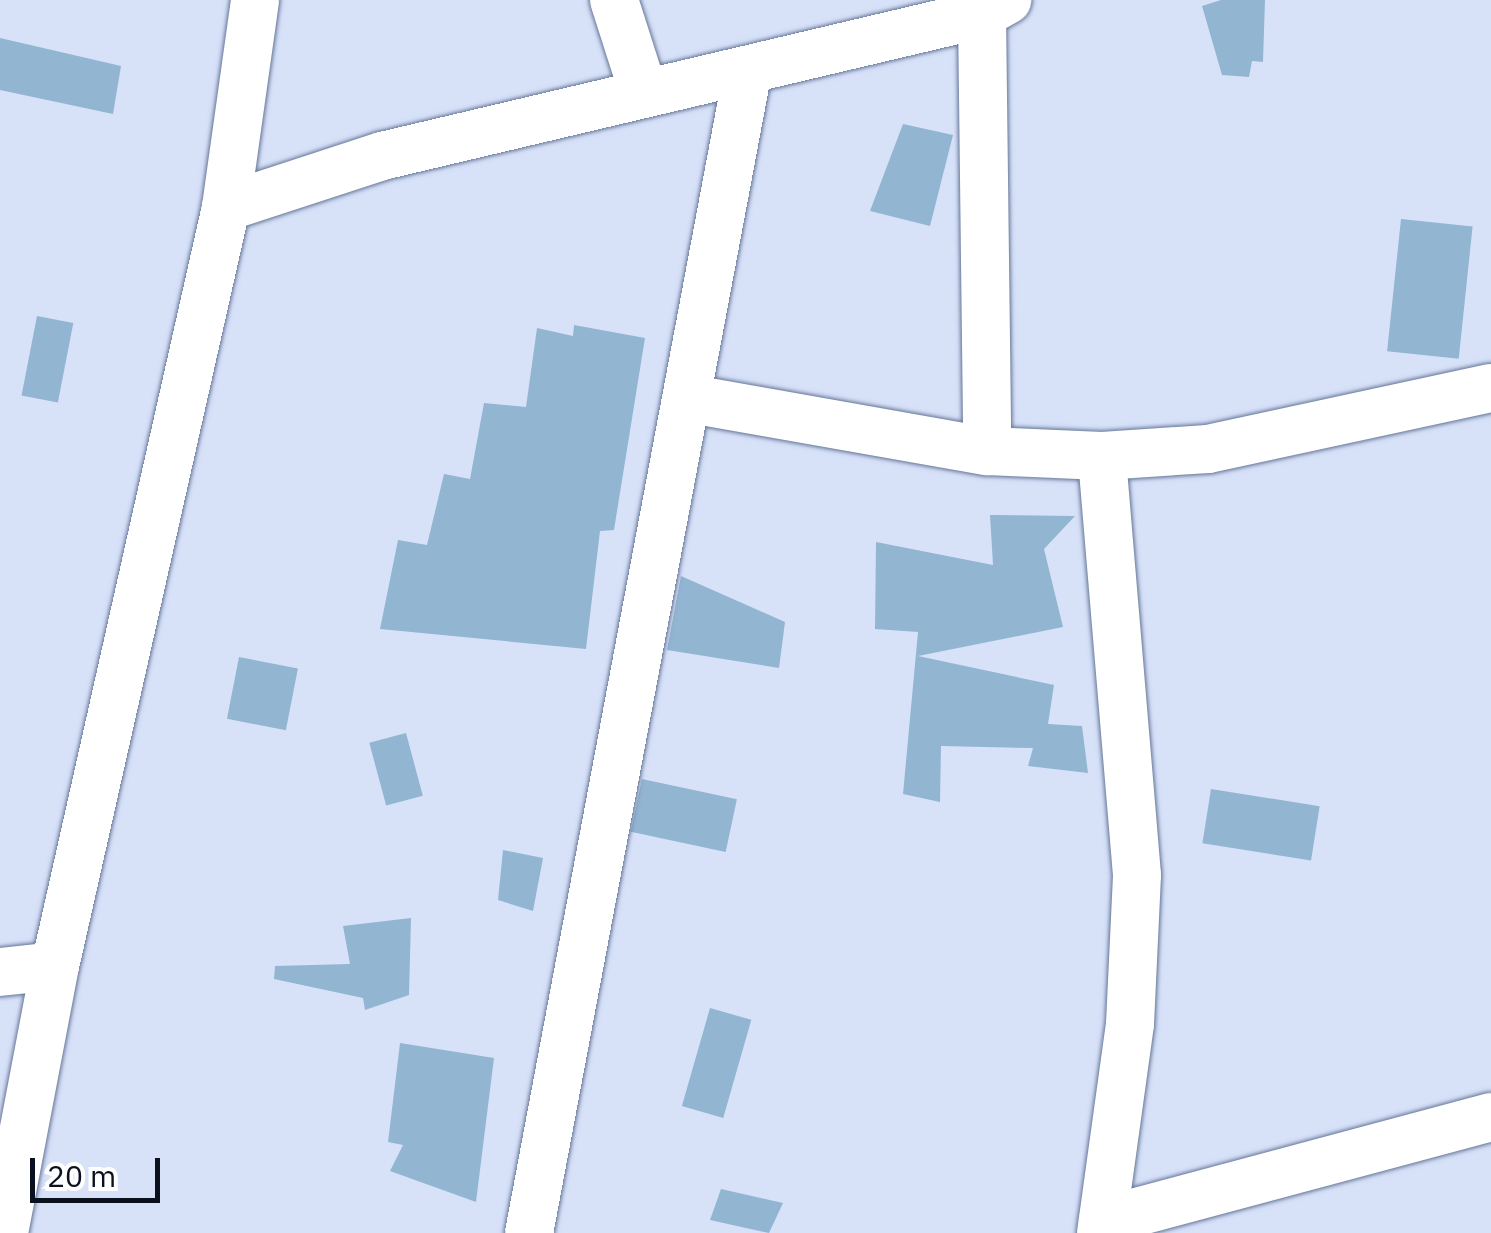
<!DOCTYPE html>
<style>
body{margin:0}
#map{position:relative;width:1491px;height:1233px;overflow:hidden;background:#d7e2f9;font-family:"IBM Plex Sans",sans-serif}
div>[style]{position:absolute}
.building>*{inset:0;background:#92b5d2;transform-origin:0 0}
.roads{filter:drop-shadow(0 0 2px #657698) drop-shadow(0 0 2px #657698)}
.minor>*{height:48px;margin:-24px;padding:0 24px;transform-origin:24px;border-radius:24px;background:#fff}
span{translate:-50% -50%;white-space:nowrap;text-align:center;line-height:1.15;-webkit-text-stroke:10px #fff;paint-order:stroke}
.scale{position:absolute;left:30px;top:1158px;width:130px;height:45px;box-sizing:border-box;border:5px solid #0a101d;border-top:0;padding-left:12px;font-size:30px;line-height:35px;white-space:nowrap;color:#0a101d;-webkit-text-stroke:8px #fff;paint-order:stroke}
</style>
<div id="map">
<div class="building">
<div style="clip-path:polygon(1221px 0,1265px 0,1263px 62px,1252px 61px,1249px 77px,1222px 75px,1202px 6px)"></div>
<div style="clip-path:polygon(0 38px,121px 66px,113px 114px,0 90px)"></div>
<div style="clip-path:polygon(903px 124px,953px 135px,930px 226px,870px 211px)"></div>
<div style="left:1401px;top:219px;width:72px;height:133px;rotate:6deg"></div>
<div style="left:37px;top:316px;width:37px;height:81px;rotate:11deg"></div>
<div style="clip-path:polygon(574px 325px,645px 338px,614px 530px,600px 531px,586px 649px,380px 629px,398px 540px,427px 545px,444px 474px,470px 479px,484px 403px,526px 407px,537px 328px,573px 336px)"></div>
<div style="clip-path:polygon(990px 515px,1075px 516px,1044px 549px,1063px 627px,918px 656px,1054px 685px,1048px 724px,1082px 726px,1088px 773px,1028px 766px,1033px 748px,941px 746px,940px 802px,903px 794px,918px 632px,875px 629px,876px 542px,993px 565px)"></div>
<div style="clip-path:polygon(681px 576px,785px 622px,779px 668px,667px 650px)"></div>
<div style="left:239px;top:657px;width:60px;height:63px;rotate:11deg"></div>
<div style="left:406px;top:733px;width:65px;height:38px;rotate:75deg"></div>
<div style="left:642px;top:779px;width:97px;height:54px;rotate:12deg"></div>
<div style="left:1211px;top:789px;width:110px;height:55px;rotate:9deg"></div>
<div style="clip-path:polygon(503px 850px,543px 858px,533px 911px,498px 900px)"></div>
<div style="clip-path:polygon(411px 918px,409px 995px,365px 1010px,363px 998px,274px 979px,275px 966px,350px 964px,343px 926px)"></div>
<div style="left:710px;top:1008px;width:43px;height:102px;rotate:16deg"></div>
<div style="clip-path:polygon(400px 1043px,494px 1058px,476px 1202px,390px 1171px,403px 1145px,388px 1142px)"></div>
<div style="clip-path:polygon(721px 1189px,783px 1203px,769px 1233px,710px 1220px)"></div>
</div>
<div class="roads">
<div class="minor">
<div style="left:614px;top:0;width:96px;rotate:72.3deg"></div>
<div style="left:982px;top:14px;width:437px;rotate:89.3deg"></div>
<div style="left:226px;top:207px;width:164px;rotate:-18.1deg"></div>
<div style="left:382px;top:156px;width:617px;rotate:-13.32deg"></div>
<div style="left:982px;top:14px;width:29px;rotate:-29deg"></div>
<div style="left:691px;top:399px;width:301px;rotate:10deg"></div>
<div style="left:987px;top:451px;width:115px;rotate:2.5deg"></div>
<div style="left:1102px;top:456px;width:106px;rotate:-3.8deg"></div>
<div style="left:1208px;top:449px;width:289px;rotate:-12.2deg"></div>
<div style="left:0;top:972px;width:55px;rotate:-6.2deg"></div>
<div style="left:1103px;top:1221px;width:402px;rotate:-15deg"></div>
<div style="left:4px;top:1233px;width:272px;rotate:-79.2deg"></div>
<div style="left:55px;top:966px;width:778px;rotate:-77.3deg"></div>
<div style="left:226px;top:207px;width:209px;rotate:-82deg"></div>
<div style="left:529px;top:1233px;width:1183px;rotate:-79.34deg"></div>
<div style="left:1101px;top:1233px;width:211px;rotate:-82.1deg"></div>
<div style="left:1130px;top:1024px;width:149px;rotate:-87.3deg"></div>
<div style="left:1137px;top:875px;width:420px;rotate:-94.8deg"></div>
</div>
</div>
<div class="scale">20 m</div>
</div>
